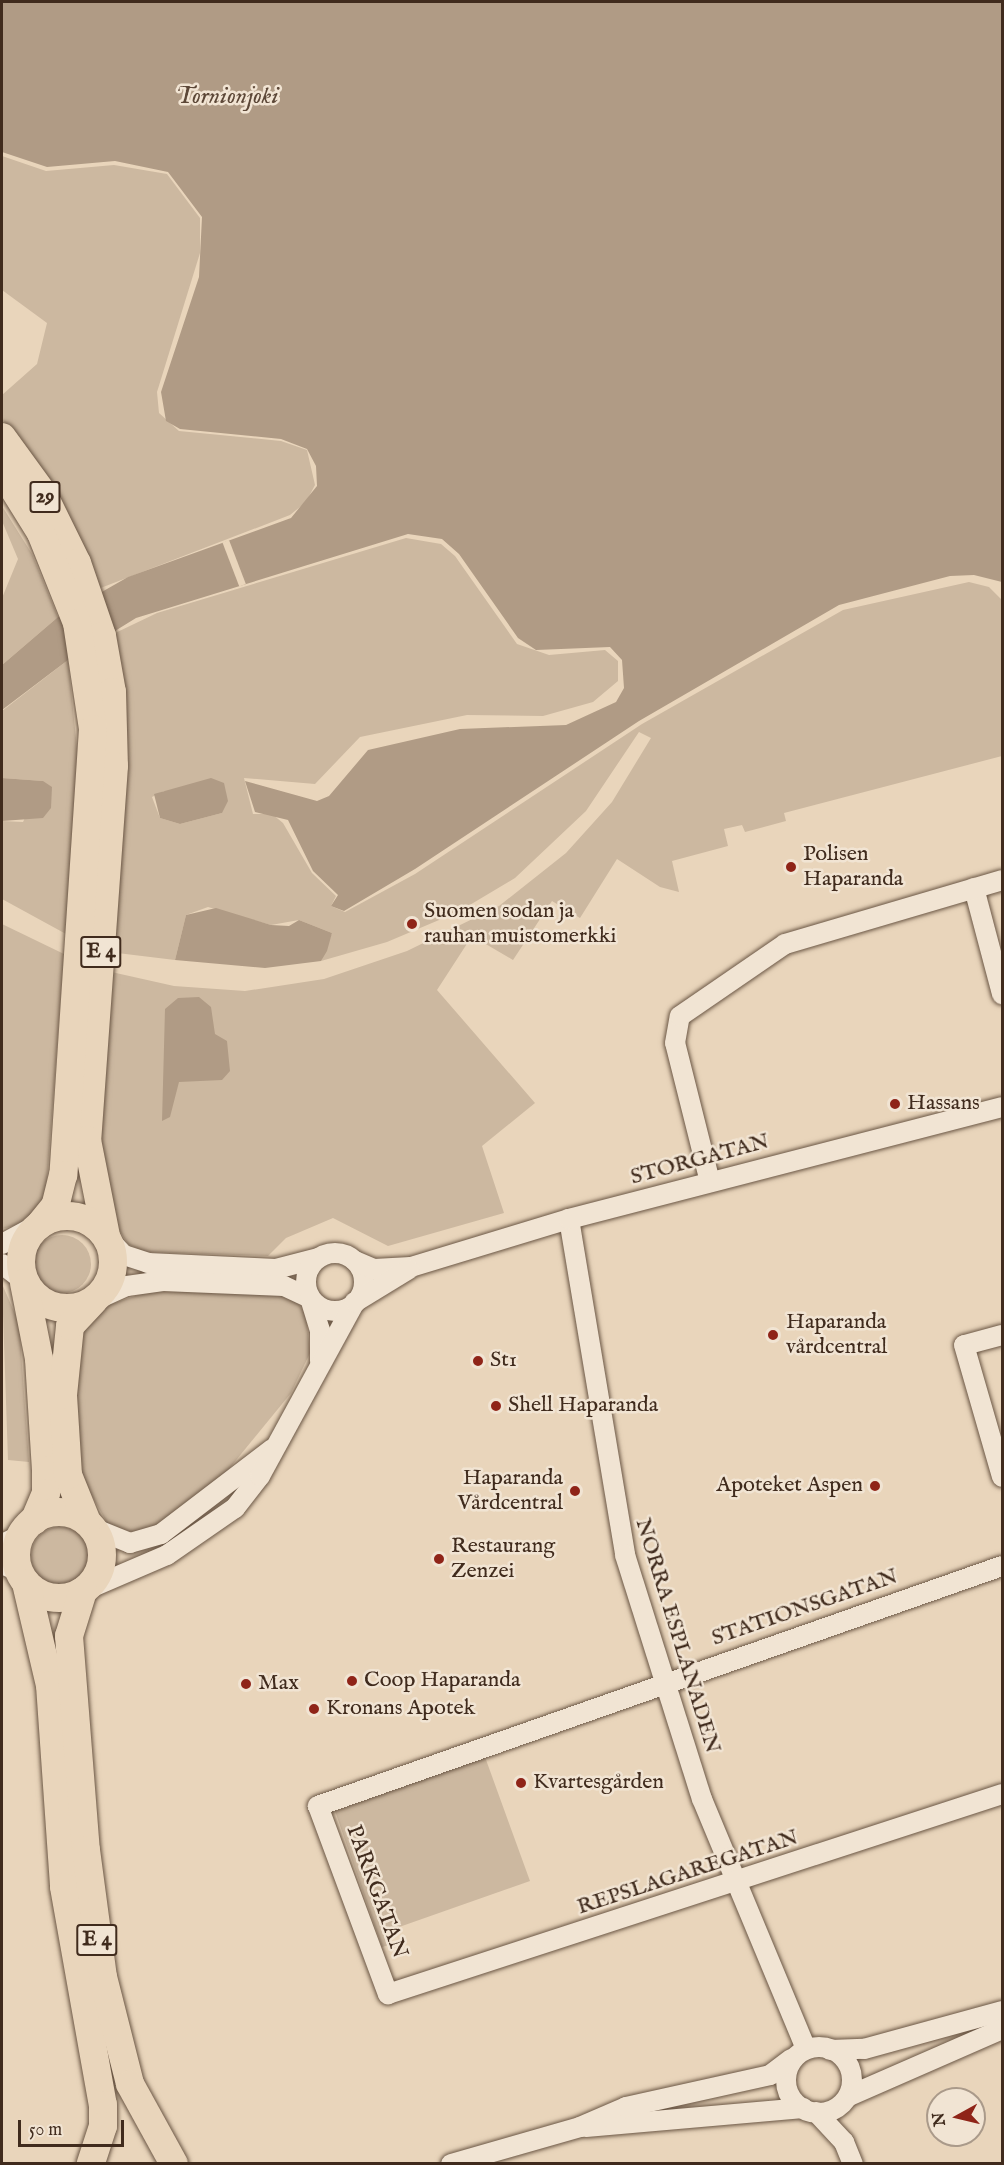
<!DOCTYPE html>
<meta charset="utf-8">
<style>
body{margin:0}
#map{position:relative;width:1004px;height:2165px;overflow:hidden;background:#e9d5bb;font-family:"IM FELL English",serif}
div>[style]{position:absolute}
.green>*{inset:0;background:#ccb8a0}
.round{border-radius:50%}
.water>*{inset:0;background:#b09b85}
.pier>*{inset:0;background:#e9d5bb;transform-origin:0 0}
.roads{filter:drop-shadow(0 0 2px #6a5644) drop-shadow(0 0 2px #6a5644)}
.minor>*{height:20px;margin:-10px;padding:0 10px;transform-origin:10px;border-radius:10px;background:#f1e4d3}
.minor>.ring{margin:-10px;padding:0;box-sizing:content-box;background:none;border:20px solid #f1e4d3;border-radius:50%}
.highway>*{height:28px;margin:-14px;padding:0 14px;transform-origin:14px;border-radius:14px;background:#e9d5bb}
.highway>.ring{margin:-14px;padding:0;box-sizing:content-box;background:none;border:28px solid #e9d5bb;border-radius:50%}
.dots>*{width:16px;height:16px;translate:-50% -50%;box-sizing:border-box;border:3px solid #f1e4d3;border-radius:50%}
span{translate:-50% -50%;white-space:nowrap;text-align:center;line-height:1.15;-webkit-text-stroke:5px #f1e4d3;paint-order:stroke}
.shield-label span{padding:2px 4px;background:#f1e4d3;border:2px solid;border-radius:4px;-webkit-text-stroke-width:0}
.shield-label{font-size:21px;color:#402b1d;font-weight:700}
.poi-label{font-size:22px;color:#402b1d}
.left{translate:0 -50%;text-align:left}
.right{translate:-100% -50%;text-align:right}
.street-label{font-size:22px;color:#402b1d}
.water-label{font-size:24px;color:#5c4737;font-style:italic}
.frame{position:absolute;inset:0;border:3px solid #402b1d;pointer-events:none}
.north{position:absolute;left:926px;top:2087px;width:60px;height:60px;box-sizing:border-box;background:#f1e4d3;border:2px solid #aa9a8a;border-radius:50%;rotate:262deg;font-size:16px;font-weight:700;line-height:24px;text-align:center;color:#402b1d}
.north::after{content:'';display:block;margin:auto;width:21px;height:27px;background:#8f2418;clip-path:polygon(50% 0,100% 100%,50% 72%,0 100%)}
.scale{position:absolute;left:18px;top:2120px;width:106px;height:27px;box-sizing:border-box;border:3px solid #402b1d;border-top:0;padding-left:8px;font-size:18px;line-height:21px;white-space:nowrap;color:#402b1d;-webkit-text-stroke:4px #f1e4d3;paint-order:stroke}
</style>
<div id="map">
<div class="green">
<div style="clip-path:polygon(2px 156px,46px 171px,114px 165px,167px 174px,200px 218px,200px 253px,157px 392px,159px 413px,179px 431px,281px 441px,307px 450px,315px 485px,306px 502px,290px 515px,98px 589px,29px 452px,2px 419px,2px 395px,37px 364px,47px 323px,2px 290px)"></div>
<div style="clip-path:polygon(2px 506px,32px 554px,58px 617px,2px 665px,2px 598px,18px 559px,2px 521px)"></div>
<div style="clip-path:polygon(evenodd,406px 538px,441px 544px,455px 556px,517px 644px,549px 655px,605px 650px,618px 661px,618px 681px,593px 702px,543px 716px,467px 715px,360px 737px,315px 784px,244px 778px,253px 814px,272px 814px,283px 823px,312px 873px,336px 896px,331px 906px,345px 912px,415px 874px,642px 724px,843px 610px,969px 582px,989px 587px,1002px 600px,1002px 756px,784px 813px,786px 821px,745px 832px,742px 825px,724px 829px,728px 846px,672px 861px,679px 892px,660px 887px,617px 859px,580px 918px,552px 901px,513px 960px,472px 936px,437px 990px,535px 1103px,482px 1146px,504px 1213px,388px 1246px,333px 1218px,286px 1238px,268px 1256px,144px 1252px,128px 1244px,116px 1225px,97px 1159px,107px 971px,174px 986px,245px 991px,324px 979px,407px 951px,499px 906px,566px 853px,612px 802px,651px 738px,639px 732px,586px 811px,515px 878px,458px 912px,387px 942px,321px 961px,332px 933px,299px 920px,271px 925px,208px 907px,186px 915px,175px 960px,109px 952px,111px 635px,157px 613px,406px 538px,164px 791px,222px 813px,180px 824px,160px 818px,152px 797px,164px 791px)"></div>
<div style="clip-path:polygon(68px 660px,78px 758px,66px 934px,2px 899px,2px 821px,23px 822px,43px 781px,2px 778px,2px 711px)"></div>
<div style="clip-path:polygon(2px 924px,64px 954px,46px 1193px,38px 1211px,23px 1223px,2px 1229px)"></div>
<div class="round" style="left:33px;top:1235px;width:58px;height:58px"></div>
<div style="clip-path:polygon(2px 1284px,19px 1323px,29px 1462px,8px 1460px)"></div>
<div style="clip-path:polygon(193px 1288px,279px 1291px,295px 1299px,306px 1315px,310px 1353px,291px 1393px,215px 1486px,186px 1510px,143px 1533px,110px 1528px,79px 1473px,74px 1346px,81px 1327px,100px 1308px,144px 1293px)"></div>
<div class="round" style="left:31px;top:1527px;width:58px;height:58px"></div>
<div style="clip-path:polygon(485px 1757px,530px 1881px,385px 1932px,389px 1945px,382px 1947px,335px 1811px)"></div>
</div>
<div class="water">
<div style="clip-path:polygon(2px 2px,1002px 2px,1002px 582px,974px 575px,950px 576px,839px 605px,639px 721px,415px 869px,344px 911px,331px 906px,338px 895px,313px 871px,288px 820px,255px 812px,245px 781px,317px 801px,329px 796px,368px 750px,460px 729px,566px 725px,616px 702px,624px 688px,622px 660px,610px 647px,536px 650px,518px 638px,459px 554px,442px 539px,408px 534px,136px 618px,68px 660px,2px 710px,2px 665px,58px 617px,128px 577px,291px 518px,317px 486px,316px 466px,307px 449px,281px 439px,180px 429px,166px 421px,161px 392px,199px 277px,202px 217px,168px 172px,115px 161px,47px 167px,2px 152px)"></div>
<div style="clip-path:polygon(2px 778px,43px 781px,52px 787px,51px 808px,43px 818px,2px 821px)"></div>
<div style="clip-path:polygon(211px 778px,224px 783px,228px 801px,222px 813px,180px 824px,160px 818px,154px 794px)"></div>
<div style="clip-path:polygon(216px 908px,271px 925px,289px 926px,299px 920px,332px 933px,327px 951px,321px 961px,265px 968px,175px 960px,186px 915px)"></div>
<div style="clip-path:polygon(199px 997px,211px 1007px,215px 1034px,227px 1041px,230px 1071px,222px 1080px,179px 1082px,170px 1117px,162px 1121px,165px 1009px,178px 998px)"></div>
</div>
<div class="pier">
<div style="left:229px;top:540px;width:47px;height:7px;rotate:69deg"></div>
</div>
<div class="roads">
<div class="minor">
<div style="left:974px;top:888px;width:110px;rotate:75.2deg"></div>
<div style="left:710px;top:1182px;width:143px;rotate:-104.1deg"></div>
<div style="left:675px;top:1043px;width:27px;rotate:-80deg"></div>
<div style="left:680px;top:1016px;width:127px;rotate:-34.4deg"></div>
<div style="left:785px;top:944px;width:226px;rotate:-16.4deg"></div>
<div style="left:569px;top:1219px;width:341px;rotate:80.5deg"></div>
<div style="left:625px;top:1555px;width:256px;rotate:72.5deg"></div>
<div style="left:702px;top:1799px;width:271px;rotate:67.4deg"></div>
<div style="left:106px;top:1236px;width:26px;rotate:47deg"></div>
<div style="left:124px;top:1255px;width:25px;rotate:18deg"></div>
<div style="left:148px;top:1263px;width:128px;rotate:2.7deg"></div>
<div style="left:276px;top:1269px;width:43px;rotate:-14.7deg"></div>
<div style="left:2px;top:1244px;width:44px;rotate:-28.3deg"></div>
<div class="ring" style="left:306px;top:1253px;width:38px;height:38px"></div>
<div style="left:355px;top:1261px;width:21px;rotate:23deg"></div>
<div style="left:374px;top:1269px;width:37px;rotate:-3deg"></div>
<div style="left:411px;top:1267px;width:165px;rotate:-16.9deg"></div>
<div style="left:569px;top:1219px;width:447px;rotate:-14.5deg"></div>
<div style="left:2px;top:1264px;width:28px;rotate:38deg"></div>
<div style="left:93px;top:1301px;width:37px;rotate:-24deg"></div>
<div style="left:127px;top:1286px;width:36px;rotate:-8deg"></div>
<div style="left:163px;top:1281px;width:121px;rotate:2.4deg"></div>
<div style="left:284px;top:1286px;width:29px;rotate:25deg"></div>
<div style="left:310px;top:1298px;width:34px;rotate:73deg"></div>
<div style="left:320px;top:1330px;width:31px;rotate:90deg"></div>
<div style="left:1002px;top:1335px;width:39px;rotate:165deg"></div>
<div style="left:964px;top:1345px;width:137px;rotate:73.9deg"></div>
<div style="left:93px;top:1528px;width:40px;rotate:22deg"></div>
<div style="left:130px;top:1543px;width:32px;rotate:-16deg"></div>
<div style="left:161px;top:1534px;width:140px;rotate:-37.4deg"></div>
<div style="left:2px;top:1544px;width:21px;rotate:-25deg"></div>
<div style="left:2px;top:1564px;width:20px;rotate:24deg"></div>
<div style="left:1002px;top:1566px;width:725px;rotate:160.67deg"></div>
<div style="left:318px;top:1806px;width:201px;rotate:69.6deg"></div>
<div style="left:388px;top:1994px;width:646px;rotate:-18.04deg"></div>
<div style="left:83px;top:1591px;width:91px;rotate:-23.2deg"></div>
<div style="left:167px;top:1555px;width:83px;rotate:-34.7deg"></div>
<div style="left:235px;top:1508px;width:41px;rotate:-52deg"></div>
<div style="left:260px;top:1476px;width:198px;rotate:-61.4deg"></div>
<div style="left:355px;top:1302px;width:63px;rotate:-31.4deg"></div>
<div class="ring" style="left:786px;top:2047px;width:46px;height:46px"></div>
<div style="left:830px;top:2050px;width:34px;rotate:-2deg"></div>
<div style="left:864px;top:2049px;width:143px;rotate:-15.4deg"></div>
<div style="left:849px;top:2096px;width:167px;rotate:-23.6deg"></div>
<div style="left:816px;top:2112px;width:41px;rotate:47deg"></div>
<div style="left:844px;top:2142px;width:24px;rotate:68deg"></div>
<div style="left:586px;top:2127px;width:218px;rotate:-5deg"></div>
<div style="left:451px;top:2164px;width:134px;rotate:-16deg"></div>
<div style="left:580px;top:2127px;width:50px;rotate:-23.5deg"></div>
<div style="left:626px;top:2107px;width:148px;rotate:-12.5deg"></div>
<div style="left:770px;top:2075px;width:26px;rotate:-37deg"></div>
</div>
<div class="highway">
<div style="left:2px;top:437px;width:68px;rotate:54deg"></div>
<div style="left:42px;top:492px;width:79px;rotate:63.8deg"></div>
<div style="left:77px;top:563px;width:77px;rotate:71.1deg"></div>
<div style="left:102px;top:636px;width:57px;rotate:79.9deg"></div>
<div style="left:112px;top:692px;width:74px;rotate:88.5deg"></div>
<div style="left:114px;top:766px;width:375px;rotate:94.1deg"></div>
<div style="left:87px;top:1140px;width:98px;rotate:78.8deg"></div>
<div style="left:2px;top:470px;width:74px;rotate:58.2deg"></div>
<div style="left:41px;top:533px;width:97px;rotate:68.2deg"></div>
<div style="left:77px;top:623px;width:107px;rotate:81.4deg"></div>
<div style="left:93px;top:729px;width:447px;rotate:93.8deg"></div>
<div style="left:63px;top:1175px;width:32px;rotate:104deg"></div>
<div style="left:55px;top:1206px;width:22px;rotate:129deg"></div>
<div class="ring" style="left:21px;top:1216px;width:64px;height:64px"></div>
<div style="left:24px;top:1283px;width:77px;rotate:78.8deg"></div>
<div style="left:39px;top:1359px;width:111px;rotate:86.4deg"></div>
<div style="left:46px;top:1470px;width:23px;rotate:90deg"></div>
<div style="left:46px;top:1493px;width:30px;rotate:113deg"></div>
<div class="ring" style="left:16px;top:1512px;width:58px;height:58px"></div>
<div style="left:87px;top:1522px;width:51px;rotate:-112deg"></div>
<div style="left:68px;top:1475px;width:80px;rotate:-93.6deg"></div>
<div style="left:63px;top:1395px;width:69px;rotate:-84.2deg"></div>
<div style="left:70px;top:1326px;width:34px;rotate:-47deg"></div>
<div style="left:26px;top:1583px;width:105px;rotate:76.8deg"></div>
<div style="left:50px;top:1685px;width:202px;rotate:86deg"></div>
<div style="left:64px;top:1887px;width:221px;rotate:79.9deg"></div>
<div style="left:103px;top:2105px;width:21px;rotate:90deg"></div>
<div style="left:103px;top:2126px;width:40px;rotate:108deg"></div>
<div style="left:83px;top:1591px;width:47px;rotate:107.3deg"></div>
<div style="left:69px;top:1636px;width:215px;rotate:85.5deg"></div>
<div style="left:86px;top:1850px;width:128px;rotate:82.4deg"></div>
<div style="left:103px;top:1977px;width:110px;rotate:75.8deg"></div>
<div style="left:130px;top:2084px;width:91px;rotate:61.2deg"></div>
</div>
</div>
<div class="dots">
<div style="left:791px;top:867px;background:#8f2418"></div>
<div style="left:412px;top:924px;background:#8f2418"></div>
<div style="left:895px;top:1104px;background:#8f2418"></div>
<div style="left:773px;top:1335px;background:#8f2418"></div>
<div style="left:478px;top:1361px;background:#8f2418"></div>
<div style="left:496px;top:1406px;background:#8f2418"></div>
<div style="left:875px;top:1486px;background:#8f2418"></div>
<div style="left:575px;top:1491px;background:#8f2418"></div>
<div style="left:439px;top:1559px;background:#8f2418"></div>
<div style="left:352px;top:1681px;background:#8f2418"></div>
<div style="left:246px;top:1684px;background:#8f2418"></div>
<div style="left:314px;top:1709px;background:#8f2418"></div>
<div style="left:521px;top:1783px;background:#8f2418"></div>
</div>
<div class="shield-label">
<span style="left:45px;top:497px">29</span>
<span style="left:101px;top:952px">E 4</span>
<span style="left:97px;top:1940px">E 4</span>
</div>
<div class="poi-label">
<span class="left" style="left:803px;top:867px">Polisen<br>Haparanda</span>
<span class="left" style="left:424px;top:924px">Suomen sodan ja<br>rauhan muistomerkki</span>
<span class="left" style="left:907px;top:1104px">Hassans</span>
<span class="left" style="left:786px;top:1335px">Haparanda<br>vårdcentral</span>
<span class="left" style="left:490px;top:1361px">St1</span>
<span class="left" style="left:508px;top:1406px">Shell Haparanda</span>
<span class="right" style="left:563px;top:1491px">Haparanda<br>Vårdcentral</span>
<span class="right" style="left:863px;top:1486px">Apoteket Aspen</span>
<span class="left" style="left:451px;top:1559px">Restaurang<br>Zenzei</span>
<span class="left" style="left:364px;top:1681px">Coop Haparanda</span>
<span class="left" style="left:258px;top:1684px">Max</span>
<span class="left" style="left:326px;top:1709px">Kronans Apotek</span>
<span class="left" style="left:533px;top:1783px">Kvartesgården</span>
</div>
<div class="street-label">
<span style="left:700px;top:1160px;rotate:-15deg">STORGATAN</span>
<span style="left:805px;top:1608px;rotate:-19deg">STATIONSGATAN</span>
<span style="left:677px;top:1636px;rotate:73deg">NORRA ESPLANADEN</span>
<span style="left:688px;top:1873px;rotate:-18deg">REPSLAGAREGATAN</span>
<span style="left:376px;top:1892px;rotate:70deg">PARKGATAN</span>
</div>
<div class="water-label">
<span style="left:227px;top:97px">Tornionjoki</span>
</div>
<div class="frame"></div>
<div class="north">N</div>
<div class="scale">50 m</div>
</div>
